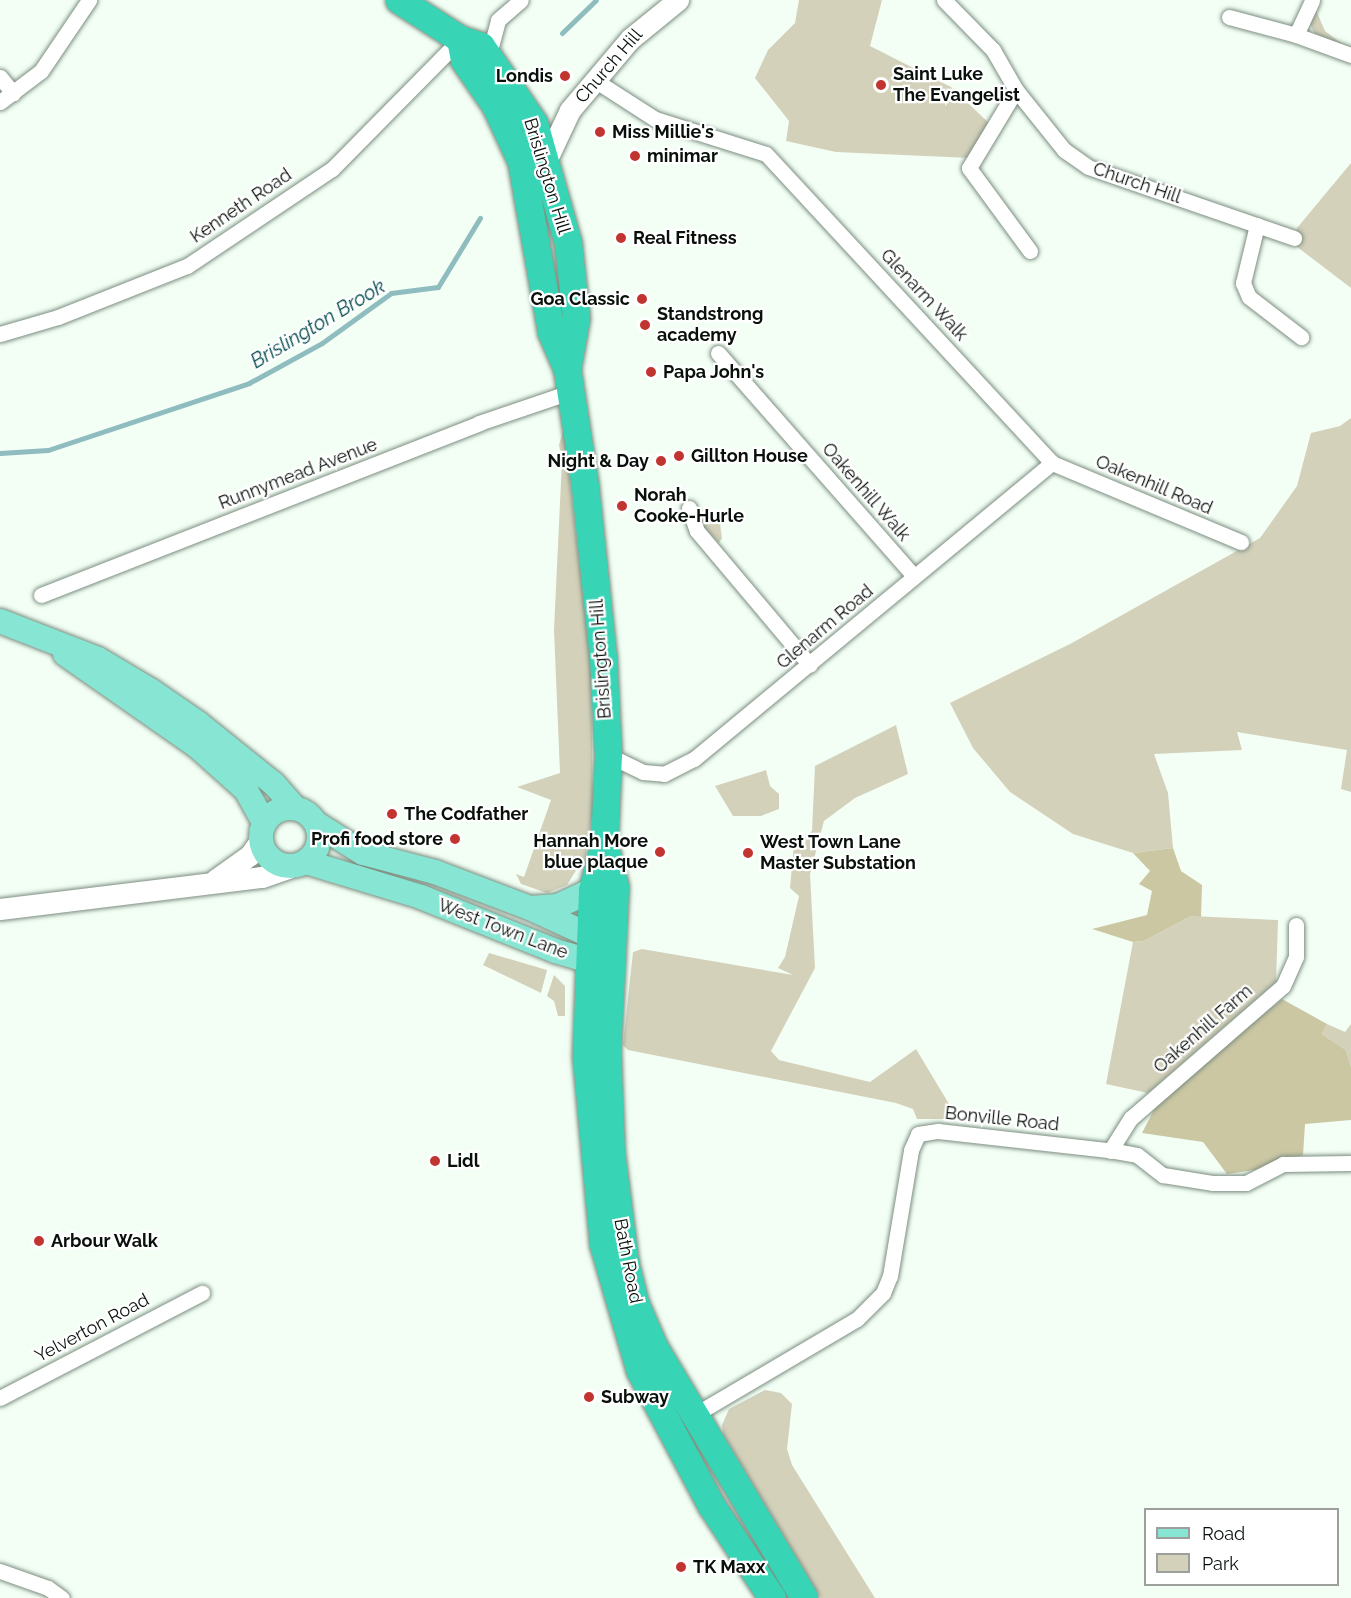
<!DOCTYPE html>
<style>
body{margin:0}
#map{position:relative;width:1351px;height:1598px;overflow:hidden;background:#f3fff5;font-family:Raleway,sans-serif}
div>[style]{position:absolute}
.green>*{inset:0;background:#d4d1ba}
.forest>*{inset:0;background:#ccc7a3}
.stream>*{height:5px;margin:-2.5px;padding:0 2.5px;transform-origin:2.5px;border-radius:2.5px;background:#8ebcbf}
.roads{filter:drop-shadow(0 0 2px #7c8e80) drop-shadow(0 0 2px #7c8e80)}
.street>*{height:15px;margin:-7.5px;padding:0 7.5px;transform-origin:7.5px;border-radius:7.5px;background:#fff}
.secondary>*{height:21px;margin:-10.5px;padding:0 10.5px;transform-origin:10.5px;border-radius:10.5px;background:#fff}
.primary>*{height:24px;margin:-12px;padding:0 12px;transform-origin:12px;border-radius:12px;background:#87e6d3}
.primary>.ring{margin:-12px;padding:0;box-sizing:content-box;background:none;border:24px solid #87e6d3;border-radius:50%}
.highway>*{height:27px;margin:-13.5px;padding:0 13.5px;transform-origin:13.5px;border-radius:13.5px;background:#37d5b5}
.dots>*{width:16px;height:16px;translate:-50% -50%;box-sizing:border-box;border:3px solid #fff;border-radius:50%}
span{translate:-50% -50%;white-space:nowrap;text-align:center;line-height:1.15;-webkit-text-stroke:4.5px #fff;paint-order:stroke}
.street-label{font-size:18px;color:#09100b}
.poi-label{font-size:18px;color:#09100b;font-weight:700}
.left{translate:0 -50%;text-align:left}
.right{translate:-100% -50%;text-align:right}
.water-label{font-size:20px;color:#00494c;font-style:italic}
.legend{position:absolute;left:1144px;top:1508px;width:195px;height:78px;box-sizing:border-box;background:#fff;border:2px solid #9d9f9d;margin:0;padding:8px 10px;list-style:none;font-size:18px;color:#09100b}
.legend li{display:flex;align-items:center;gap:12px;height:30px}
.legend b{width:30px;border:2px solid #9d9f9d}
</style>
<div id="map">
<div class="green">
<div style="clip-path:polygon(799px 0,882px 0,870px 46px,951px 87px,990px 124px,970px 158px,836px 152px,786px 141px,789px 121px,755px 78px,768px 50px,795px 23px)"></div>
<div style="clip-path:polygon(1315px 8px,1325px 31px,1349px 49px,1314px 33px,1310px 23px)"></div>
<div style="clip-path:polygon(1351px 163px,1351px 288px,1292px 243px,1297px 228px)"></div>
<div style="clip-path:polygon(1351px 418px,1351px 792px,1341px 789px,1347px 750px,1237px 732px,1242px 750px,1154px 754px,1168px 793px,1173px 848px,1133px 853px,1073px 834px,1010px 792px,973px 748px,950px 703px,1072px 643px,1260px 538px,1297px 486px,1311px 433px,1340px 426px)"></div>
<div style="clip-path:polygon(564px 428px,591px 668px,593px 810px,584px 865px,583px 868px,580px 864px,567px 885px,547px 893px,521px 884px,516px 874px,524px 877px,551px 800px,517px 787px,560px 773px,554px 630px,562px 460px,559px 445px)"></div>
<div style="clip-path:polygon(718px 510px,722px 538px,719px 543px,696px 519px,696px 513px)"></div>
<div style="clip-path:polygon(896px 725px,908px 774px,855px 798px,824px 821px,810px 874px,815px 968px,771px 1051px,779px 1060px,870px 1082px,916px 1049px,958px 1119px,917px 1119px,913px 1109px,896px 1103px,628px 1050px,623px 1045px,633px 952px,642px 949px,793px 975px,778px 968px,785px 957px,799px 896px,790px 888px,794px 844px,812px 831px,815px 766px)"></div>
<div style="clip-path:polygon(766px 770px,770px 786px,779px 794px,779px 809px,761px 816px,733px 816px,715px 786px)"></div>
<div style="clip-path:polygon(1191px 916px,1278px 920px,1276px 982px,1148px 1093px,1106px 1084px,1133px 942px,1144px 941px)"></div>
<div style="clip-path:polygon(489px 953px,547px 970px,541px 993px,483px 965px)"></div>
<div style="clip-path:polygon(554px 975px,565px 986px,565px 1016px,558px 1016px,554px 1001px,547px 996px)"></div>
<div style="clip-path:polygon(1327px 1024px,1345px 1032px,1351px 1024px,1351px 1067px,1346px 1050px,1322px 1034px)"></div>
<div style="clip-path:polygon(765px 1390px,781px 1393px,792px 1404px,787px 1449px,792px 1465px,875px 1598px,821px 1598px,723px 1434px,722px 1425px,729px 1409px)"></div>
</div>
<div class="forest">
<div style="clip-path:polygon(1173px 848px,1181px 871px,1202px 885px,1201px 917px,1191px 916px,1144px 941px,1133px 942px,1092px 929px,1147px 915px,1152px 891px,1139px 884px,1150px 871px,1133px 853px)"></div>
<div style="clip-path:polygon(1282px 999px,1327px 1024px,1322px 1034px,1346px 1050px,1351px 1067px,1351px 1120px,1305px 1124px,1303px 1155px,1269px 1168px,1227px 1174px,1203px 1142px,1142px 1133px,1158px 1102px)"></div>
</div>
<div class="stream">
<div style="left:562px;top:33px;width:47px;rotate:-44.1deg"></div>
<div style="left:0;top:453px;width:48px;rotate:-3.6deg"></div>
<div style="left:48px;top:450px;width:212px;rotate:-18.4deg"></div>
<div style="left:249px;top:383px;width:83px;rotate:-28.7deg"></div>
<div style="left:322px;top:343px;width:85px;rotate:-35.9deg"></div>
<div style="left:391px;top:293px;width:47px;rotate:-7.3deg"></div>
<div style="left:438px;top:287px;width:81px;rotate:-58.7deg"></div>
</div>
<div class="roads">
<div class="street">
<div style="left:944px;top:0;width:70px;rotate:45.6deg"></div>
<div style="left:993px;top:50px;width:46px;rotate:60.1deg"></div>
<div style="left:1016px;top:90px;width:77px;rotate:51.3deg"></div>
<div style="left:1064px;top:150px;width:29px;rotate:35deg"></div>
<div style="left:1088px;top:167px;width:218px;rotate:19deg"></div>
<div style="left:1229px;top:17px;width:69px;rotate:15deg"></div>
<div style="left:1296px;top:35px;width:59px;rotate:20deg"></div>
<div style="left:1296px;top:35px;width:38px;rotate:-65deg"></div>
<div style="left:489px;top:54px;width:35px;rotate:-75deg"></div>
<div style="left:498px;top:20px;width:30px;rotate:-41deg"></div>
<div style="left:0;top:77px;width:21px;rotate:51deg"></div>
<div style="left:596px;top:81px;width:70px;rotate:32.8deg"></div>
<div style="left:655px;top:119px;width:116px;rotate:17.5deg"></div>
<div style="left:766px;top:154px;width:421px;rotate:47.2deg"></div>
<div style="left:1052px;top:463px;width:205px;rotate:22.7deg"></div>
<div style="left:1016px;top:90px;width:91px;rotate:121.1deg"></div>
<div style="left:969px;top:168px;width:103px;rotate:53.7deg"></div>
<div style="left:0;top:102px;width:51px;rotate:-37.1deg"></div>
<div style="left:41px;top:71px;width:86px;rotate:-55.9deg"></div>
<div style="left:1257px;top:225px;width:60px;rotate:103.6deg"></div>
<div style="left:1243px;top:283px;width:15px;rotate:67deg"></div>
<div style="left:1249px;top:297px;width:66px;rotate:37.6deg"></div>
<div style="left:0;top:334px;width:60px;rotate:-16.3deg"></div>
<div style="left:58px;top:317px;width:139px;rotate:-21.6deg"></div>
<div style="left:187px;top:266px;width:174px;rotate:-33.8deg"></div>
<div style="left:332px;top:169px;width:182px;rotate:-45.4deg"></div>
<div style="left:718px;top:353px;width:297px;rotate:48.7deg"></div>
<div style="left:689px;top:508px;width:24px;rotate:71deg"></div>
<div style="left:697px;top:531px;width:175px;rotate:49.9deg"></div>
<div style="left:41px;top:595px;width:471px;rotate:-21.4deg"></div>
<div style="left:479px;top:423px;width:96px;rotate:-18.8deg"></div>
<div style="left:608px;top:755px;width:39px;rotate:26deg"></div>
<div style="left:643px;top:772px;width:21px;rotate:5deg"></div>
<div style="left:664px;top:774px;width:34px;rotate:-27deg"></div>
<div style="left:694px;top:759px;width:465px;rotate:-39.6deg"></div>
<div style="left:1110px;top:1151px;width:39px;rotate:-58deg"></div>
<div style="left:1131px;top:1118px;width:201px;rotate:-41deg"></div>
<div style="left:1283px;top:986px;width:32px;rotate:-66deg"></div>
<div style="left:1296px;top:957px;width:32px;rotate:-90deg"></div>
<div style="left:0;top:1398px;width:228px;rotate:-27.5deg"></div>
<div style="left:694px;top:1415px;width:189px;rotate:-30.5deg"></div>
<div style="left:857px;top:1319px;width:37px;rotate:-45deg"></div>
<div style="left:883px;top:1293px;width:18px;rotate:-68deg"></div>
<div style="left:890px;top:1276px;width:128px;rotate:-80.5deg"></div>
<div style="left:911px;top:1150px;width:17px;rotate:-66deg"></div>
<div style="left:918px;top:1134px;width:20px;rotate:-9deg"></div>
<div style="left:938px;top:1131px;width:178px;rotate:6.4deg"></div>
<div style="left:1115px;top:1151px;width:22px;rotate:10deg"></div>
<div style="left:1137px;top:1155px;width:33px;rotate:38deg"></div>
<div style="left:1163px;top:1175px;width:51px;rotate:9.1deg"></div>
<div style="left:1213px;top:1183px;width:33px"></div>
<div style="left:1246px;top:1183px;width:42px;rotate:-27.2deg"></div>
<div style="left:1283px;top:1164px;width:68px;rotate:-0.8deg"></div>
<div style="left:0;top:1571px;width:51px;rotate:19.5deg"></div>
<div style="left:48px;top:1588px;width:17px;rotate:36deg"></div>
</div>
<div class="secondary">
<div style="left:546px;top:161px;width:56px;rotate:-64.8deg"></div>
<div style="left:570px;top:110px;width:93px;rotate:-49.8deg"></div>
<div style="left:630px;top:39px;width:62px;rotate:-39.1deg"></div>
<div style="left:215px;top:880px;width:43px;rotate:-35.5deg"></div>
<div style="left:250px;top:855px;width:19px;rotate:-55deg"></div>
<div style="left:0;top:909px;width:264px;rotate:-7deg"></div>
<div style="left:262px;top:877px;width:28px;rotate:-19deg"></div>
</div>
<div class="primary">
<div style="left:0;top:621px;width:105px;rotate:21.2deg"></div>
<div style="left:98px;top:659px;width:61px;rotate:30.8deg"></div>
<div style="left:150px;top:690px;width:58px;rotate:34.5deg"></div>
<div style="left:198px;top:723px;width:97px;rotate:38.8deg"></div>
<div style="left:274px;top:784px;width:32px;rotate:49deg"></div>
<div style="left:65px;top:654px;width:161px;rotate:34.9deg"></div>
<div style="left:197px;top:746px;width:66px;rotate:41.9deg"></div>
<div style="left:246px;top:790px;width:38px;rotate:61deg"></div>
<div class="ring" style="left:261px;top:808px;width:34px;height:34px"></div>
<div style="left:317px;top:824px;width:54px;rotate:32.2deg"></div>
<div style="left:363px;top:853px;width:74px;rotate:14.8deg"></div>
<div style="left:435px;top:872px;width:102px;rotate:20.8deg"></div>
<div style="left:530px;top:908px;width:65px;rotate:24.6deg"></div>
<div style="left:589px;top:935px;width:19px;rotate:39deg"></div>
<div style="left:306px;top:862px;width:120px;rotate:16.9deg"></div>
<div style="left:421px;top:897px;width:144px;rotate:21.9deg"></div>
<div style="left:555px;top:951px;width:35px;rotate:16deg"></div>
<div style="left:589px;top:961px;width:18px;rotate:-22deg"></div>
<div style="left:530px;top:908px;width:28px;rotate:-4deg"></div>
<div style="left:558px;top:906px;width:38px;rotate:-25deg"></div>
</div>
<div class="highway">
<div style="left:399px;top:0;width:72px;rotate:32.6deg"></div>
<div style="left:460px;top:39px;width:22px;rotate:18deg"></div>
<div style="left:481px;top:46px;width:93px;rotate:55.5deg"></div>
<div style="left:534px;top:123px;width:125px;rotate:74.2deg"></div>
<div style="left:568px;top:243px;width:75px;rotate:83.9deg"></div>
<div style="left:576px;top:318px;width:52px;rotate:100deg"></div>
<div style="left:460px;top:39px;width:21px;rotate:79deg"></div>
<div style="left:464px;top:60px;width:55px;rotate:55.4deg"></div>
<div style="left:495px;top:105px;width:62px;rotate:65.1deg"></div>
<div style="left:521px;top:161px;width:174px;rotate:80deg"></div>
<div style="left:551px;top:332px;width:40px;rotate:66.6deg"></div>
<div style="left:567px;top:369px;width:119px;rotate:81.3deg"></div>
<div style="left:585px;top:487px;width:171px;rotate:84deg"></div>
<div style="left:603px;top:657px;width:98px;rotate:87.1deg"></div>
<div style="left:608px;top:755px;width:88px;rotate:92.6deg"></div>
<div style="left:604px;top:843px;width:49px;rotate:104.3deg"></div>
<div style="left:592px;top:890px;width:167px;rotate:92.1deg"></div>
<div style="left:586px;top:1057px;width:188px;rotate:84.8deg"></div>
<div style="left:603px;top:1244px;width:132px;rotate:73.8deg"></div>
<div style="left:640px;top:1371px;width:152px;rotate:62.1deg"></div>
<div style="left:711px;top:1505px;width:111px;rotate:56.7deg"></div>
<div style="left:605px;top:847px;width:41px;rotate:76deg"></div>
<div style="left:615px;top:887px;width:163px;rotate:92.8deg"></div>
<div style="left:607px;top:1050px;width:103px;rotate:87.8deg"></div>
<div style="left:611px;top:1153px;width:111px;rotate:82.7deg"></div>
<div style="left:625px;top:1263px;width:41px;rotate:76deg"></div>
<div style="left:635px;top:1303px;width:48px;rotate:66.6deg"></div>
<div style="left:654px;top:1347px;width:292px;rotate:59.1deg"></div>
</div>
</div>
<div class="dots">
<div style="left:565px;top:76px;background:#c2342f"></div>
<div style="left:881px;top:85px;background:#c2342f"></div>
<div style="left:600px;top:132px;background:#c2342f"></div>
<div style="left:635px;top:156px;background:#c2342f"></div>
<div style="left:621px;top:238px;background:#c2342f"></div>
<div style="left:642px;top:299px;background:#c2342f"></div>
<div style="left:645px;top:325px;background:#c2342f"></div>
<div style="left:651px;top:372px;background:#c2342f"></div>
<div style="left:679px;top:456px;background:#c2342f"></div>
<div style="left:661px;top:461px;background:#c2342f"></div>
<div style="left:622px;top:506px;background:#c2342f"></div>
<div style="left:392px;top:814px;background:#c2342f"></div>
<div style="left:455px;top:839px;background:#c2342f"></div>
<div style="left:660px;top:852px;background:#c2342f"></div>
<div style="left:748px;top:853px;background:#c2342f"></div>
<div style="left:435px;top:1161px;background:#c2342f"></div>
<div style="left:39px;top:1241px;background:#c2342f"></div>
<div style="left:589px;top:1397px;background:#c2342f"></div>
<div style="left:681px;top:1567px;background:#c2342f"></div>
</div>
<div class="street-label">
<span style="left:609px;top:66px;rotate:-49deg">Church Hill</span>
<span style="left:547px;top:176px;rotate:73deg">Brislington Hill</span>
<span style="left:1137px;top:183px;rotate:19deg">Church Hill</span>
<span style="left:241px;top:206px;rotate:-34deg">Kenneth Road</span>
<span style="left:924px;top:295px;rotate:47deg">Glenarm Walk</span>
<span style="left:298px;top:474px;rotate:-21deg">Runnymead Avenue</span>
<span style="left:1154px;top:485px;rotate:23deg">Oakenhill Road</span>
<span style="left:866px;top:492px;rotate:49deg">Oakenhill Walk</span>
<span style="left:825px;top:627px;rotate:-40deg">Glenarm Road</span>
<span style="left:601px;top:659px;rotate:-94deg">Brislington Hill</span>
<span style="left:503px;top:929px;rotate:21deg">West Town Lane</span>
<span style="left:1203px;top:1029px;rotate:-41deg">Oakenhill Farm</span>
<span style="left:1002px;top:1119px;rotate:6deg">Bonville Road</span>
<span style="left:628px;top:1261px;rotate:79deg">Bath Road</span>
<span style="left:92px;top:1328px;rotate:-28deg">Yelverton Road</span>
</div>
<div class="poi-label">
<span class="left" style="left:893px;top:85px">Saint Luke<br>The Evangelist</span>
<span class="right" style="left:553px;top:76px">Londis</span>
<span class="left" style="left:612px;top:132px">Miss Millie's</span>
<span class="left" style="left:647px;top:156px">minimar</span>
<span class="left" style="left:633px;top:238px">Real Fitness</span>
<span class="right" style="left:630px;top:299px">Goa Classic</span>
<span class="left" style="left:657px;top:325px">Standstrong<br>academy</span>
<span class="left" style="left:663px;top:372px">Papa John's</span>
<span class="left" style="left:691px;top:456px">Gillton House</span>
<span class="right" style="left:649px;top:461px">Night &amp; Day</span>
<span class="left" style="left:634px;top:506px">Norah<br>Cooke-Hurle</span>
<span class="left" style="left:404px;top:814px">The Codfather</span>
<span class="right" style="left:443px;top:839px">Profi food store</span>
<span class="right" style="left:648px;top:852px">Hannah More<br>blue plaque</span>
<span class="left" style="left:760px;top:853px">West Town Lane<br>Master Substation</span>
<span class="left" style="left:447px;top:1161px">Lidl</span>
<span class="left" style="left:51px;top:1241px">Arbour Walk</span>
<span class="left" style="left:601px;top:1397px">Subway</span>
<span class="left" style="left:693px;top:1567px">TK Maxx</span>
</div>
<div class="water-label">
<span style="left:318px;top:324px;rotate:-31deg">Brislington Brook</span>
</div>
<ul class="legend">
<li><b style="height:8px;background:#87e6d3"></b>Road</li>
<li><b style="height:16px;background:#d4d1ba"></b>Park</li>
</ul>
</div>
